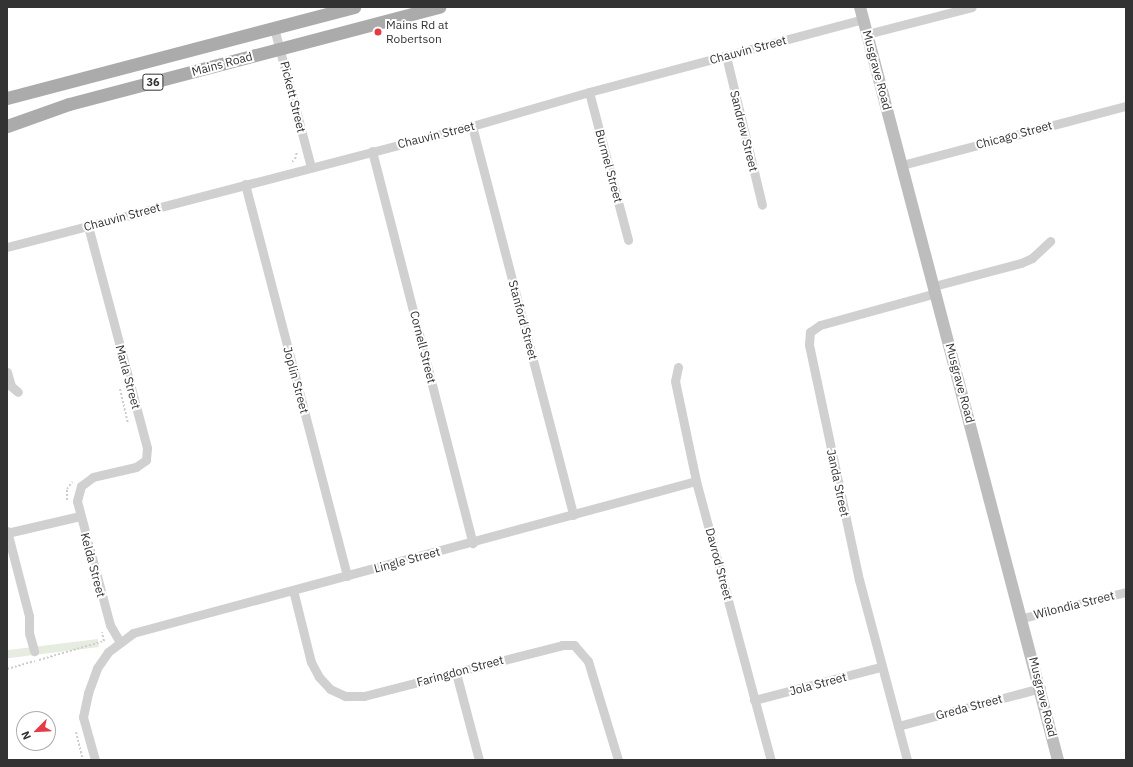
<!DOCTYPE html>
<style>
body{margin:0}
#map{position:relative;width:1133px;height:767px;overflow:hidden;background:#fff;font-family:"IBM Plex Sans",sans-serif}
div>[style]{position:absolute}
.green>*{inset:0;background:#e6ecdf;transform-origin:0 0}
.path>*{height:2px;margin-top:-1px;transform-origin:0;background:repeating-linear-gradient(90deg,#cdcdcd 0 2px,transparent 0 4px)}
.street>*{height:9px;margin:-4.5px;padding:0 4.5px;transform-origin:4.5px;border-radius:4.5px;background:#d0d0d0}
.secondary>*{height:12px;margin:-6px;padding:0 6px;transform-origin:6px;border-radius:6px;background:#bdbdbd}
.primary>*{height:13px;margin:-6.5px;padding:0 6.5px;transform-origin:6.5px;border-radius:6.5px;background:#ababab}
.dots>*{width:11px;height:11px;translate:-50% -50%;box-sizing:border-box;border:2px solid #fff;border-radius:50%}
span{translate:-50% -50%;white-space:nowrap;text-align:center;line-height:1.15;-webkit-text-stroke:4px #fff;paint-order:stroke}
.shield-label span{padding:1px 3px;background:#fff;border:1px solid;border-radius:3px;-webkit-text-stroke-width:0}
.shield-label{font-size:11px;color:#333;font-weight:700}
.poi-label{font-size:12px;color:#333}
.left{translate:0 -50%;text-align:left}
.street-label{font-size:12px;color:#333}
.frame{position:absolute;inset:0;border:8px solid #333;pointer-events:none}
.north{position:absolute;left:16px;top:711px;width:40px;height:40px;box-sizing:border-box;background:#fff;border:1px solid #adadad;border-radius:50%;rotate:246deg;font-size:11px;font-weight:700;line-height:16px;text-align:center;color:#333}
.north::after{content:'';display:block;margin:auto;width:14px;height:18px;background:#e63946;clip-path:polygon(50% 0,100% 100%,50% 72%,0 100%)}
</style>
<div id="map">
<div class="green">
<div style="left:98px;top:639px;width:8px;height:94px;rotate:83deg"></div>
</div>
<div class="path">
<div style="left:292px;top:162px;width:4px;rotate:-45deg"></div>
<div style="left:295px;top:159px;width:7px;rotate:-74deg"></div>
<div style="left:120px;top:389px;width:35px;rotate:77deg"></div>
<div style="left:67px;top:500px;width:11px;rotate:-90deg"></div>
<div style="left:67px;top:489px;width:9px;rotate:-54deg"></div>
<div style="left:39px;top:660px;width:68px;rotate:-16.3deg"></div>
<div style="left:104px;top:641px;width:9px;rotate:-103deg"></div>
<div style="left:7px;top:669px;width:29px;rotate:-16deg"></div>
<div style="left:76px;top:732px;width:29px;rotate:76deg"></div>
</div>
<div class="street">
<div style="left:274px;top:28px;width:144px;rotate:75.1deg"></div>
<div style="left:867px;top:34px;width:108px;rotate:-14.4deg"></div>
<div style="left:726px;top:56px;width:153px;rotate:76.4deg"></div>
<div style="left:589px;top:92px;width:153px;rotate:75.2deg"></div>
<div style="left:472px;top:126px;width:402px;rotate:75.4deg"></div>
<div style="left:372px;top:151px;width:405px;rotate:75.6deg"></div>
<div style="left:902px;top:165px;width:232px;rotate:-14.8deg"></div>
<div style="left:245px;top:184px;width:405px;rotate:75.4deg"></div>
<div style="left:88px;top:226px;width:230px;rotate:75.1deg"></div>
<div style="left:147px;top:448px;width:12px;rotate:95deg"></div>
<div style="left:146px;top:460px;width:12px;rotate:145deg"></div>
<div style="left:136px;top:467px;width:44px;rotate:166.9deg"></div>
<div style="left:93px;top:477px;width:15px;rotate:143deg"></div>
<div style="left:81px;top:486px;width:16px;rotate:105deg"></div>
<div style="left:77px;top:501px;width:128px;rotate:75.1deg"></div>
<div style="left:110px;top:625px;width:20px;rotate:60deg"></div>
<div style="left:7px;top:247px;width:480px;rotate:-14.6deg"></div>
<div style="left:472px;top:126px;width:122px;rotate:-16.2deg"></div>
<div style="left:589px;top:92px;width:284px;rotate:-14.9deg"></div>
<div style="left:934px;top:286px;width:90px;rotate:-14.8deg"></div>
<div style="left:1021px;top:263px;width:12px;rotate:-24deg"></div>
<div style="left:1032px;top:258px;width:25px;rotate:-43deg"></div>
<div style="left:678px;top:367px;width:14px;rotate:102deg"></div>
<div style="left:675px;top:381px;width:102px;rotate:78.1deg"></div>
<div style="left:696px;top:481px;width:289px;rotate:75deg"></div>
<div style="left:7px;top:372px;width:15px;rotate:74deg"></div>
<div style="left:11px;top:386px;width:9px;rotate:41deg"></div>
<div style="left:7px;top:531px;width:88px;rotate:75.5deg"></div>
<div style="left:29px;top:616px;width:17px;rotate:90deg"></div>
<div style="left:29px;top:633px;width:19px;rotate:74deg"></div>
<div style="left:7px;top:533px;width:75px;rotate:-13.1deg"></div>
<div style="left:293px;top:590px;width:74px;rotate:76deg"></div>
<div style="left:311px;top:662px;width:17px;rotate:62deg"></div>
<div style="left:319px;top:677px;width:16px;rotate:47deg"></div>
<div style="left:330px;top:689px;width:17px;rotate:25deg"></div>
<div style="left:345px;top:696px;width:19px"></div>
<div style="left:364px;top:696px;width:204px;rotate:-14.4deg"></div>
<div style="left:562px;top:645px;width:12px"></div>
<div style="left:574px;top:645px;width:21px;rotate:49deg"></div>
<div style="left:588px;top:661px;width:103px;rotate:73.1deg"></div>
<div style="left:1023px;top:618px;width:106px;rotate:-14.2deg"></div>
<div style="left:456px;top:673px;width:90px;rotate:75.2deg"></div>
<div style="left:754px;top:700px;width:131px;rotate:-14.6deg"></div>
<div style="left:898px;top:726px;width:148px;rotate:-14.9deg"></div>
<div style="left:95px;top:760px;width:45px;rotate:-105.6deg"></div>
<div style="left:83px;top:717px;width:25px;rotate:-78deg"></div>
<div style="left:88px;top:693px;width:27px;rotate:-70deg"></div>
<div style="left:97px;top:668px;width:19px;rotate:-55deg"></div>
<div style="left:108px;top:652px;width:31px;rotate:-37deg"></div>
<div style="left:133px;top:633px;width:583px;rotate:-15.11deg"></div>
<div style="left:907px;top:760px;width:186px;rotate:-104.9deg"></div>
<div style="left:859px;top:580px;width:240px;rotate:-102deg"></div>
<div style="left:809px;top:345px;width:13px;rotate:-86deg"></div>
<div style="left:810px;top:332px;width:12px;rotate:-35deg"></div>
<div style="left:820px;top:325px;width:120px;rotate:-15.4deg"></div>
</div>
<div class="secondary">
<div style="left:860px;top:7px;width:779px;rotate:75.27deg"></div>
</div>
<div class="primary">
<div style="left:7px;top:98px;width:359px;rotate:-14.7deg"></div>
<div style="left:7px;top:126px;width:66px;rotate:-19.5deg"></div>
<div style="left:69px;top:104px;width:383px;rotate:-14.7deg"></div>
</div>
<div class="dots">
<div style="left:378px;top:32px;background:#e63946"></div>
</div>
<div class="shield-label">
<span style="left:153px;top:82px">36</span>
</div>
<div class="poi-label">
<span class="left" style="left:386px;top:32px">Mains Rd at<br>Robertson</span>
</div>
<div class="street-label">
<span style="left:748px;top:50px;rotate:-15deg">Chauvin Street</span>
<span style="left:222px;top:64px;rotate:-15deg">Mains Road</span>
<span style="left:877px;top:70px;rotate:75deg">Musgrave Road</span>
<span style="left:293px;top:97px;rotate:76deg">Pickett Street</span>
<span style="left:744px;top:131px;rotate:76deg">Sandrew Street</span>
<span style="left:436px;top:135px;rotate:-14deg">Chauvin Street</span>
<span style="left:1014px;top:135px;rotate:-15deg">Chicago Street</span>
<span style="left:609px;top:166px;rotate:75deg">Burmel Street</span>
<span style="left:122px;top:217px;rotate:-15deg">Chauvin Street</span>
<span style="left:523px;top:320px;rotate:75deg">Stanford Street</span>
<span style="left:423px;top:347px;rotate:76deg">Cornell Street</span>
<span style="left:128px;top:377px;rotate:75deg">Marla Street</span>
<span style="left:296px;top:380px;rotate:75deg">Joplin Street</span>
<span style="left:960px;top:383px;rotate:75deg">Musgrave Road</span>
<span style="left:838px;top:483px;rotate:78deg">Janda Street</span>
<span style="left:407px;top:560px;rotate:-15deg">Lingle Street</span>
<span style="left:719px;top:564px;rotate:75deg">Davrod Street</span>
<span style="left:93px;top:565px;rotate:75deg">Kelda Street</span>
<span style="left:1074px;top:605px;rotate:-14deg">Wilondia Street</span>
<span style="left:460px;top:671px;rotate:-15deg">Faringdon Street</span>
<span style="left:818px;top:684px;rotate:-15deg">Jola Street</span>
<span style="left:1043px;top:697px;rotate:76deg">Musgrave Road</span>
<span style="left:969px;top:707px;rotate:-15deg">Greda Street</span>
</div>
<div class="frame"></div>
<div class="north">N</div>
</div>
